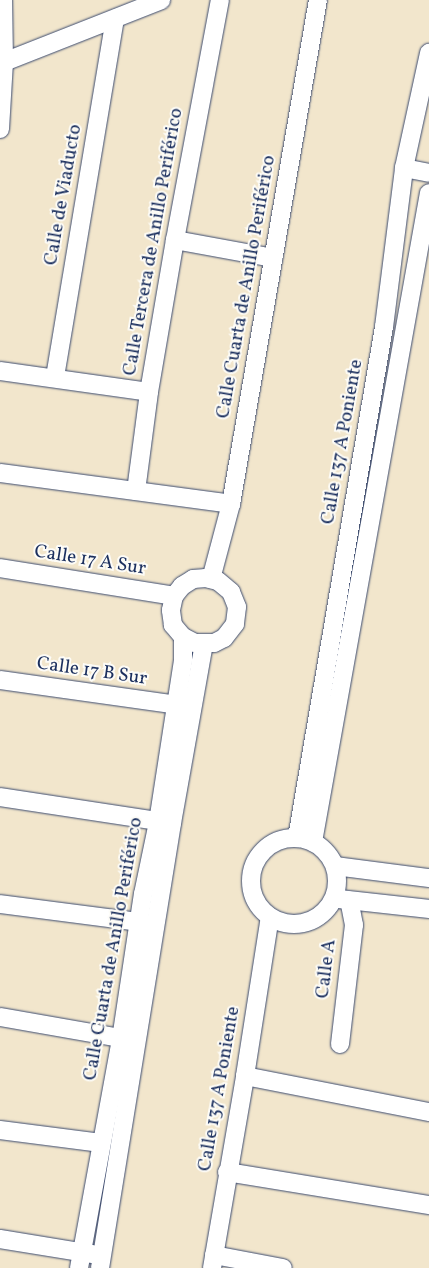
<!DOCTYPE html>
<meta charset="utf-8">
<style>
body{margin:0}
#map{position:relative;width:429px;height:1268px;overflow:hidden;background:#f2e6cc;font-family:Vollkorn,serif}
div>[style]{position:absolute}
.roads{filter:drop-shadow(0 0 1px #3b4a6e) drop-shadow(0 0 1px #3b4a6e)}
.street>*{height:18px;margin:-9px;padding:0 9px;transform-origin:9px;border-radius:9px;background:#fff}
.street>.ring{margin:-9px;padding:0;box-sizing:content-box;background:none;border:18px solid #fff;border-radius:50%}
span{translate:-50% -50%;white-space:nowrap;text-align:center;line-height:1.15;-webkit-text-stroke:4px #fdfcf7;paint-order:stroke}
.street-label{font-size:19px;color:#1b2f5e}
</style>
<div id="map">
<div class="roads">
<div class="street">
<div style="left:4px;top:62px;width:169px;rotate:-21.5deg"></div>
<div style="left:0;top:129px;width:67px;rotate:-86.6deg"></div>
<div style="left:4px;top:62px;width:62px;rotate:-90.9deg"></div>
<div style="left:404px;top:168px;width:25px;rotate:11deg"></div>
<div style="left:175px;top:240px;width:100px;rotate:10.4deg"></div>
<div style="left:0;top:371px;width:150px;rotate:8deg"></div>
<div style="left:55px;top:377px;width:363px;rotate:-80.5deg"></div>
<div style="left:0;top:473px;width:233px;rotate:7.6deg"></div>
<div style="left:136px;top:491px;width:100px;rotate:-82.5deg"></div>
<div style="left:149px;top:392px;width:154px;rotate:-80.3deg"></div>
<div style="left:175px;top:240px;width:244px;rotate:-79.4deg"></div>
<div style="left:0;top:568px;width:176px;rotate:9.1deg"></div>
<div style="left:211px;top:579px;width:78px;rotate:-75.1deg"></div>
<div style="left:231px;top:504px;width:511px;rotate:-80.21deg"></div>
<div style="left:0;top:680px;width:179px;rotate:8deg"></div>
<div style="left:0;top:797px;width:171px;rotate:8.7deg"></div>
<div style="left:297px;top:838px;width:518px;rotate:-80.34deg"></div>
<div style="left:384px;top:327px;width:160px;rotate:-82.8deg"></div>
<div style="left:404px;top:168px;width:118px;rotate:-77.7deg"></div>
<div class="ring" style="left:251px;top:838px;width:68px;height:68px"></div>
<div style="left:313px;top:842px;width:659px;rotate:-79.87deg"></div>
<div style="left:335px;top:866px;width:95px;rotate:7.3deg"></div>
<div style="left:339px;top:899px;width:91px;rotate:6.3deg"></div>
<div style="left:0;top:904px;width:140px;rotate:7.4deg"></div>
<div style="left:0;top:1017px;width:134px;rotate:9.9deg"></div>
<div style="left:340px;top:1044px;width:120px;rotate:-83.3deg"></div>
<div style="left:354px;top:925px;width:25px;rotate:-101deg"></div>
<div style="left:245px;top:1076px;width:187px;rotate:11.1deg"></div>
<div style="left:0;top:1130px;width:102px;rotate:7.3deg"></div>
<div style="left:227px;top:1172px;width:205px;rotate:9.3deg"></div>
<div style="left:0;top:1239px;width:94px;rotate:9.2deg"></div>
<div style="left:214px;top:1255px;width:70px;rotate:10.7deg"></div>
<div style="left:79px;top:1268px;width:233px;rotate:-79.6deg"></div>
<div style="left:121px;top:1039px;width:147px;rotate:-81.4deg"></div>
<div style="left:143px;top:894px;width:74px;rotate:-78.2deg"></div>
<div style="left:158px;top:822px;width:163px;rotate:-81.2deg"></div>
<div style="left:183px;top:661px;width:24px;rotate:-90deg"></div>
<div style="left:183px;top:637px;width:16px;rotate:-130deg"></div>
<div style="left:173px;top:625px;width:15px;rotate:-98deg"></div>
<div style="left:171px;top:610px;width:14px;rotate:-78deg"></div>
<div style="left:174px;top:596px;width:13px;rotate:-51deg"></div>
<div style="left:182px;top:586px;width:13px;rotate:-32deg"></div>
<div style="left:193px;top:579px;width:13px;rotate:-4deg"></div>
<div style="left:206px;top:578px;width:12px;rotate:14deg"></div>
<div style="left:218px;top:581px;width:17px;rotate:40deg"></div>
<div style="left:231px;top:592px;width:16px;rotate:68deg"></div>
<div style="left:237px;top:607px;width:17px;rotate:97deg"></div>
<div style="left:235px;top:624px;width:18px;rotate:128deg"></div>
<div style="left:224px;top:638px;width:11px;rotate:153deg"></div>
<div style="left:214px;top:643px;width:19px;rotate:180deg"></div>
<div style="left:195px;top:643px;width:13px;rotate:-153deg"></div>
<div style="left:100px;top:1268px;width:451px;rotate:-80.8deg"></div>
<div style="left:172px;top:823px;width:182px;rotate:-79.9deg"></div>
<div style="left:212px;top:1268px;width:195px;rotate:-80.2deg"></div>
<div style="left:245px;top:1076px;width:161px;rotate:-81.1deg"></div>
</div>
</div>
<div class="street-label">
<span style="left:64px;top:195px;rotate:-80deg">Calle de Viaducto</span>
<span style="left:154px;top:242px;rotate:-80deg">Calle Tercera de Anillo Periférico</span>
<span style="left:247px;top:287px;rotate:-80deg">Calle Cuarta de Anillo Periférico</span>
<span style="left:343px;top:442px;rotate:-80deg">Calle 137 A Poniente</span>
<span style="left:90px;top:561px;rotate:9deg">Calle 17 A Sur</span>
<span style="left:92px;top:672px;rotate:8deg">Calle 17 B Sur</span>
<span style="left:114px;top:949px;rotate:-80deg">Calle Cuarta de Anillo Periférico</span>
<span style="left:327px;top:969px;rotate:-83deg">Calle A</span>
<span style="left:220px;top:1089px;rotate:-80deg">Calle 137 A Poniente</span>
</div>
</div>
